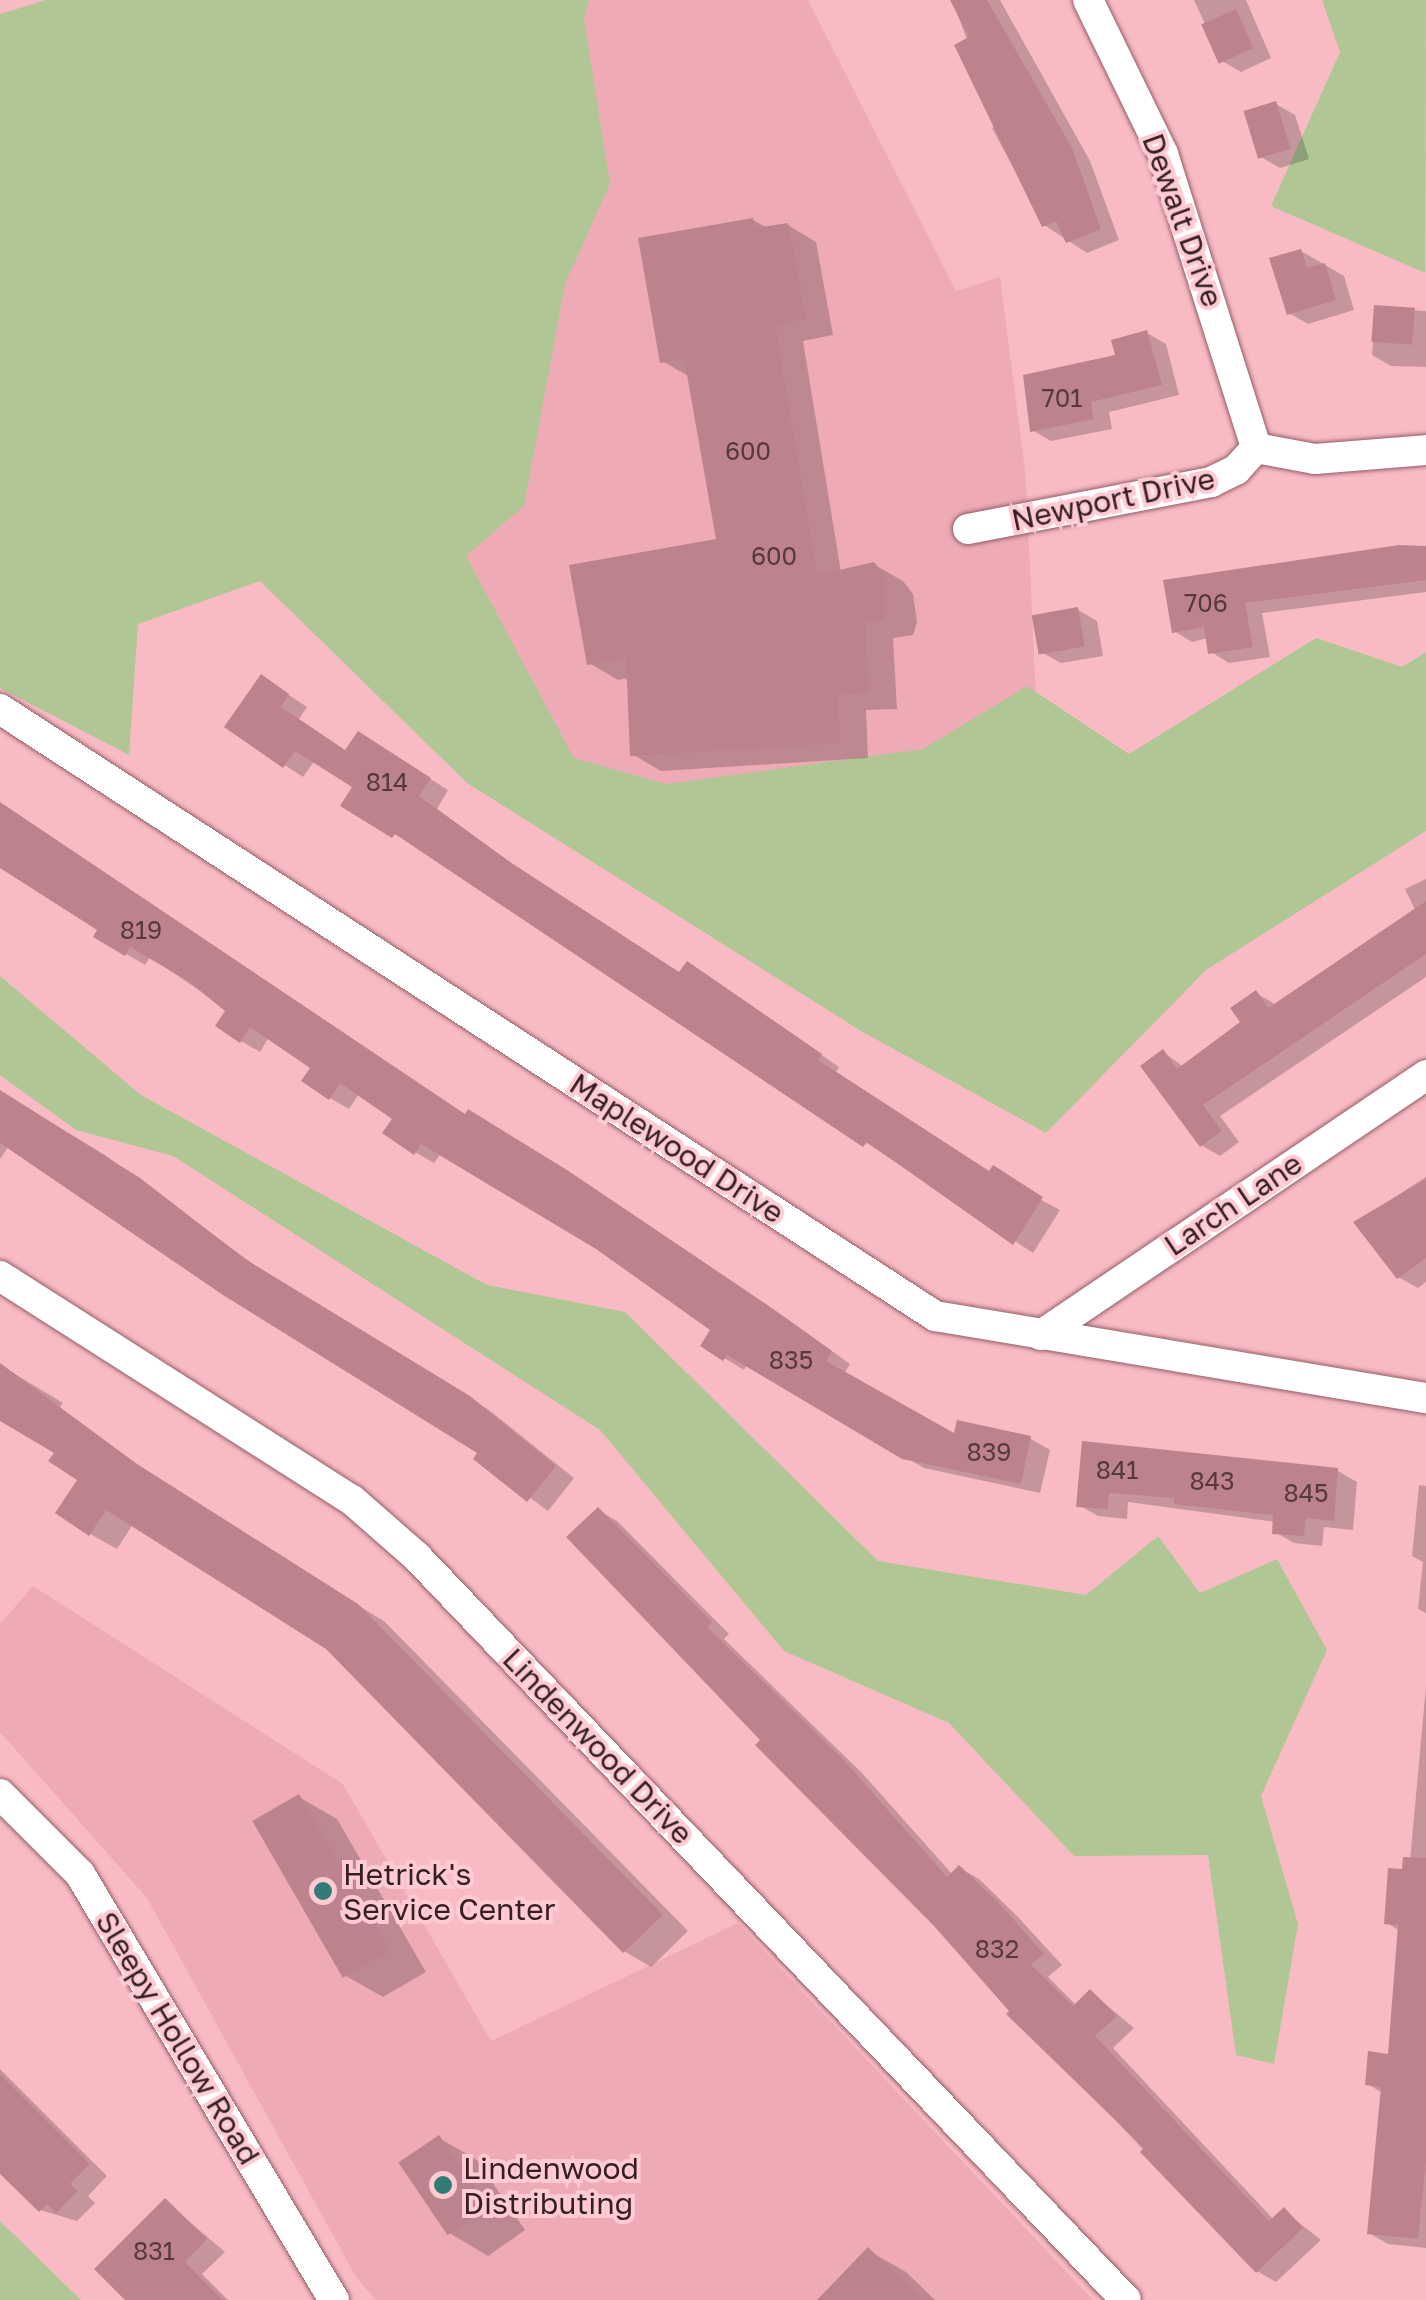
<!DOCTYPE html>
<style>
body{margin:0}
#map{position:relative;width:1426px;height:2300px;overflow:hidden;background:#f8bbc4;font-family:"Golos Text",sans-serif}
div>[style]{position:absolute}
.built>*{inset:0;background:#eeabb6}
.green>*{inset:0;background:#b0c795}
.shadow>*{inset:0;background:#0003}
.building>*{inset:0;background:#bd838d;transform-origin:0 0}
.roads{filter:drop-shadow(0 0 2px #935d66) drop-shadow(0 0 2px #935d66)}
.street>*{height:30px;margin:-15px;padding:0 15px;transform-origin:15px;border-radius:15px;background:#fff}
.dots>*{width:28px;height:28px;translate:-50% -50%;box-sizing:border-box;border:5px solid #fecbd3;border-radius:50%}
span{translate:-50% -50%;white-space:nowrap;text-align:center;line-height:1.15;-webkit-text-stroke:8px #fecbd3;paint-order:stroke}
.number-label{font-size:25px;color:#58383e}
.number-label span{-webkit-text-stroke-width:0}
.street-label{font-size:30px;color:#361f23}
.poi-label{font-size:30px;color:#361f23}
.left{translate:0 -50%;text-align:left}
</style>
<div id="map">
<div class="built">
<div style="clip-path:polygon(459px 0,808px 0,956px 291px,1000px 277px,1026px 479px,1039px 764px,687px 806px,419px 719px)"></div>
<div style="clip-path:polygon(33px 1586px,343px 1784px,491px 2041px,738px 1923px,1093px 2300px,376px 2300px,356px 2277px,147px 1898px,0 1732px,0 1624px)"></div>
</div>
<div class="green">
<div style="clip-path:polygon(46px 0,589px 0,584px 19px,610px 184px,565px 284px,524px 506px,466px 556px,574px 758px,666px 784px,923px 749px,1027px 686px,1129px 754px,1316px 638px,1402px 667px,1426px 652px,1426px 831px,1206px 970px,1046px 1133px,861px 1031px,467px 783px,260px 581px,138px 624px,129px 755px,0 688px,0 14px)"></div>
<div style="clip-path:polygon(1322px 0,1426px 0,1425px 273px,1271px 206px,1340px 52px)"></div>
<div style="clip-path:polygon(0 976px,141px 1095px,487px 1285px,625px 1312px,878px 1561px,1086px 1595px,1158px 1536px,1200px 1593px,1277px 1559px,1327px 1650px,1261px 1796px,1298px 1924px,1274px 2064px,1236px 2055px,1208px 1855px,1074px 1856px,949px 1723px,784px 1651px,600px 1430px,173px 1156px,76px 1130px,0 1075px)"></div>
<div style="clip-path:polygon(0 2221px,81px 2300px,0 2300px)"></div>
</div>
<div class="shadow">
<div style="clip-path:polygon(952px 0,1000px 0,1090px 161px,1119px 240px,1087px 253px,1044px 225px,992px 128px,999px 124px)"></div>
<div style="clip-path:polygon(1194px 0,1246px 0,1271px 58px,1241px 72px,1222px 61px)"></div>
<div style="clip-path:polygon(1276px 104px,1295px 115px,1309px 159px,1280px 168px,1261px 157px)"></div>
<div style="clip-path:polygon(753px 220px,767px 228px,788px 225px,816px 242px,833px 335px,803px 341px,841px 572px,873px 564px,903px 581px,913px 594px,917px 622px,913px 635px,893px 638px,897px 709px,866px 710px,868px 758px,661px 771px,632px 754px,629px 678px,618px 680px,589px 663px,719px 541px,690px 377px,662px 361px)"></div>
<div style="clip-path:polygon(1301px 251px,1344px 276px,1354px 310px,1308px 324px,1289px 313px)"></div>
<div style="clip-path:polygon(1376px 308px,1426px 311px,1426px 367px,1391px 366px,1372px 355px)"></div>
<div style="clip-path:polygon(1147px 333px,1166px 344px,1179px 395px,1109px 412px,1112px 429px,1051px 441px,1032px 430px)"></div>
<div style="clip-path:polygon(1426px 547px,1426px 592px,1262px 613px,1270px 657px,1229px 663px,1211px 652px,1208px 638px,1192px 642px,1174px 631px,1166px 582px)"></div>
<div style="clip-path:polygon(1078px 610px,1097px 621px,1103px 656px,1061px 663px,1041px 652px)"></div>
<div style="clip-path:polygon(280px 689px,307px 707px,299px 719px,347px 752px,377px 745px,448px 790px,437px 809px,529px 876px,680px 975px,706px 975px,839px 1067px,836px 1072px,991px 1173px,1060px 1210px,1033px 1253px,414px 844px,344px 805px,356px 786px,315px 760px,303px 777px,227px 727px)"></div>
<div style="clip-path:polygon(0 803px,466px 1116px,587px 1184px,786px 1318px,850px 1364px,844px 1374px,956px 1437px,959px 1423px,1031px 1439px,1050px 1450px,1040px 1493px,924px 1468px,747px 1364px,744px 1370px,703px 1345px,713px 1329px,533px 1205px,441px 1153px,434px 1163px,415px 1152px,395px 1119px,359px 1094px,349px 1109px,330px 1098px,313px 1067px,269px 1037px,260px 1052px,241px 1041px,228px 1010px,150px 957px,145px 965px,96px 936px,100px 929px,0 862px)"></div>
<div style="clip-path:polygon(1426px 879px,1426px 977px,1220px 1116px,1239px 1142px,1220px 1156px,1201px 1145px,1163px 1052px,1184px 1067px,1243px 1023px,1256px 993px,1275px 1004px,1416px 912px,1405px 889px)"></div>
<div style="clip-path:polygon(0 1092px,105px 1155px,265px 1273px,489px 1410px,574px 1478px,548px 1511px,477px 1458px,481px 1453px,9px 1146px,0 1159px)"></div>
<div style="clip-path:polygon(1426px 1177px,1426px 1282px,1418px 1288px,1398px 1277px,1356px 1222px)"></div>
<div style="clip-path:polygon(0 1365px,63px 1403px,59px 1409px,164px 1483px,385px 1622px,688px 1931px,651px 1967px,624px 1951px,327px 1647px,133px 1524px,117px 1549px,90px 1534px,80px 1479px,57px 1452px,0 1418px)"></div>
<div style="clip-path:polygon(1084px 1444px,1338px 1471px,1357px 1482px,1353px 1530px,1324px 1527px,1322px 1546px,1294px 1543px,1275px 1532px,1275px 1522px,1128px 1502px,1127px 1519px,1098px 1516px,1079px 1505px)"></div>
<div style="clip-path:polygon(1419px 1485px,1426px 1486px,1426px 1613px,1418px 1609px,1423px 1562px,1412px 1556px)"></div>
<div style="clip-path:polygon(598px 1510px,617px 1521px,729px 1634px,724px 1639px,862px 1773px,953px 1875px,960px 1868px,979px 1879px,1017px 1916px,1062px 1965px,1048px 1977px,1077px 2006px,1091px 1992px,1134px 2028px,1113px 2048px,1274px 2220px,1284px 2211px,1321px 2240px,1276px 2282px,1257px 2271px,1013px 2011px)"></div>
<div style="clip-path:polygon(1426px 1686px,1426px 2248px,1388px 2244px,1369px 2233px,1383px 2093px,1367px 2084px,1391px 2056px,1400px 1931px,1387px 1923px,1409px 1872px)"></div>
<div style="clip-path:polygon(299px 1797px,337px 1819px,426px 1972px,383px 1997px,346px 1976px)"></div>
<div style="clip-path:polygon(0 2069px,107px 2176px,88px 2196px,95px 2203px,77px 2221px,40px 2210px,0 2170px)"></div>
<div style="clip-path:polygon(439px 2138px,477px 2160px,525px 2230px,488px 2256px,451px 2234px)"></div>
<div style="clip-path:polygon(165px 2201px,225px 2252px,202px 2274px,228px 2300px,128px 2300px)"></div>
<div style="clip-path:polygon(869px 2251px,906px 2272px,935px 2300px,821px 2300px)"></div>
</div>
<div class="building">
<div style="clip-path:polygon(950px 0,987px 0,1072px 148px,1101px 229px,1066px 243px,1056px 221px,1042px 227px,954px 45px,969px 37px)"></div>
<div style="left:1236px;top:9px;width:43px;height:38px;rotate:66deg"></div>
<div style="left:1276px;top:101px;width:50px;height:34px;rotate:73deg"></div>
<div style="clip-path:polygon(753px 218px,755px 228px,788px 223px,806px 319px,775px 325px,817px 575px,874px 562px,885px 576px,884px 619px,865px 622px,869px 693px,838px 695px,840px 743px,630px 756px,626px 658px,587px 665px,569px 565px,716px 539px,684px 358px,660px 363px,638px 238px)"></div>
<div style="clip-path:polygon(1301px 249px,1307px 268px,1325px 263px,1336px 300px,1287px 315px,1269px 258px)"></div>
<div style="left:1374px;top:305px;width:41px;height:37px;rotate:4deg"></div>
<div style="clip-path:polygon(1147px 330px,1162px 385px,1091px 402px,1094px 419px,1030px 432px,1023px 375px,1115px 355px,1111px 340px)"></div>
<div style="clip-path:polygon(1399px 545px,1426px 546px,1426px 580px,1245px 603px,1253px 647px,1208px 654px,1204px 627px,1172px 633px,1163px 580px)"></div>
<div style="left:1078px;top:607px;width:40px;height:47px;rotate:80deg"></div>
<div style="clip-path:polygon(261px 674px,289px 694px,281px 707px,345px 750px,358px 731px,431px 778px,419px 796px,510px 862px,679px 972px,687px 961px,822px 1054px,818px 1060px,989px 1171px,993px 1165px,1043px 1197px,1013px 1245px,867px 1142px,863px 1147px,395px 834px,392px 838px,340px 806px,352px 787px,295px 751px,283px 768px,224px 727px)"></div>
<div style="clip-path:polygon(0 802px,465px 1114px,468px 1109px,567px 1170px,766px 1304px,832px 1351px,826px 1361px,954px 1433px,957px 1420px,1031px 1436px,1021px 1484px,902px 1459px,727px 1355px,723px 1361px,700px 1346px,710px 1330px,596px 1249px,421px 1144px,414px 1155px,382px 1133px,392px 1119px,340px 1083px,329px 1100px,301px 1081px,310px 1068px,250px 1027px,240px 1043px,215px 1026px,225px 1011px,188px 981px,130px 947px,125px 956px,93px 937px,97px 930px,0 868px)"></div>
<div style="clip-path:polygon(1426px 901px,1426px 954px,1203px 1105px,1222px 1131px,1200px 1147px,1140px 1066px,1163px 1049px,1177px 1069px,1240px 1022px,1230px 1008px,1256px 990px,1268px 1008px)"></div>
<div style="clip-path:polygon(0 1090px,140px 1178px,245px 1259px,470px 1396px,556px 1466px,527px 1502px,473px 1459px,477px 1453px,223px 1295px,0 1143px)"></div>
<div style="clip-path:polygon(1426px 1179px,1426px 1258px,1397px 1279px,1353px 1222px)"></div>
<div style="clip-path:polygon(0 1363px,137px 1464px,358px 1604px,663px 1915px,623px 1953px,326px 1649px,106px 1510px,89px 1536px,55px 1513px,77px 1480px,48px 1461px,54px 1453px,0 1421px)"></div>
<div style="clip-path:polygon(1082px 1441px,1338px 1468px,1334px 1521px,1306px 1518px,1304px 1536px,1272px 1534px,1273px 1515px,1174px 1504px,1174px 1498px,1109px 1493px,1108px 1509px,1076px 1507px)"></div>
<div style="clip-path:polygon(598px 1507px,712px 1622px,707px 1627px,843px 1759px,947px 1877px,959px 1865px,998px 1902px,1044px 1954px,1031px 1965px,1073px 2006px,1090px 1989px,1117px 2016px,1095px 2036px,1269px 2221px,1284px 2207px,1303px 2228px,1256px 2273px,1140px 2152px,1144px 2148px,1006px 2014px,1009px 2011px,934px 1926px,755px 1745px,760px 1740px,566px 1537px)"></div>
<div style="left:299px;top:1794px;width:181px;height:54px;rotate:60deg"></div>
<div style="clip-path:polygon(1403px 1857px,1426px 1858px,1426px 2161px,1418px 2239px,1367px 2234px,1381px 2087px,1365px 2085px,1368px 2051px,1388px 2054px,1398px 1925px,1384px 1924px,1388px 1868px,1402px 1869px)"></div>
<div style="clip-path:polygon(0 2074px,90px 2164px,70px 2184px,78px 2191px,56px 2213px,48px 2204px,39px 2212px,0 2174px)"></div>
<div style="left:439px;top:2135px;width:88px;height:49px;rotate:56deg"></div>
<div style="clip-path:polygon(165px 2198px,207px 2239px,185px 2262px,223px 2300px,125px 2300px,94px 2269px)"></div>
<div style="clip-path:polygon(868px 2247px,922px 2300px,817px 2300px)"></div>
</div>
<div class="roads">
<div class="street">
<div style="left:1088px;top:0;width:171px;rotate:64deg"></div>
<div style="left:1163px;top:154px;width:308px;rotate:72.4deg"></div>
<div style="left:968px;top:529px;width:248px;rotate:-10.9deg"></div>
<div style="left:1211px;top:482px;width:28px;rotate:-26deg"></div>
<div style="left:1236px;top:470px;width:30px;rotate:-48deg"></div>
<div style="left:1256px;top:448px;width:60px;rotate:10.6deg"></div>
<div style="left:1315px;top:459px;width:111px;rotate:-4.6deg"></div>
<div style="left:0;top:709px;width:1115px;rotate:32.99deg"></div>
<div style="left:935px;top:1316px;width:498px;rotate:9.5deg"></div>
<div style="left:0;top:1276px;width:417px;rotate:32.5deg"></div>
<div style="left:352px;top:1500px;width:85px;rotate:41.2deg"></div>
<div style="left:416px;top:1556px;width:1028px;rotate:46.34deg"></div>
<div style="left:1041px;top:1335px;width:465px;rotate:-34deg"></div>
<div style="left:0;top:1794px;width:113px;rotate:45deg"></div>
<div style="left:80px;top:1874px;width:496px;rotate:59.2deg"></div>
</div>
</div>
<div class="dots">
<div style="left:323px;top:1891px;background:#337b76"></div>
<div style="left:443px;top:2185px;background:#337b76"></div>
</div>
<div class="number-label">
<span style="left:1062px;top:398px">701</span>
<span style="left:748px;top:451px">600</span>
<span style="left:774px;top:556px">600</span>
<span style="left:1206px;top:603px">706</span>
<span style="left:387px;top:782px">814</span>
<span style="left:141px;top:930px">819</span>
<span style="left:791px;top:1360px">835</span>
<span style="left:989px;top:1452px">839</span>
<span style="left:1117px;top:1470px">841</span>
<span style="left:1212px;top:1481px">843</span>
<span style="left:1306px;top:1493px">845</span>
<span style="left:997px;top:1949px">832</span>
<span style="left:154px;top:2251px">831</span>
</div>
<div class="street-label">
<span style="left:1183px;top:220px;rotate:70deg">Dewalt Drive</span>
<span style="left:1113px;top:499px;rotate:-12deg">Newport Drive</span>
<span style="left:677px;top:1148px;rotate:33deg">Maplewood Drive</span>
<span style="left:1233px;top:1204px;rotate:-34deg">Larch Lane</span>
<span style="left:598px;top:1746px;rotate:46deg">Lindenwood Drive</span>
<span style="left:178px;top:2038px;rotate:59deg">Sleepy Hollow Road</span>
</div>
<div class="poi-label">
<span class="left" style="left:343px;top:1891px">Hetrick's<br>Service Center</span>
<span class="left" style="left:463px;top:2185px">Lindenwood<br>Distributing</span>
</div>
</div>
